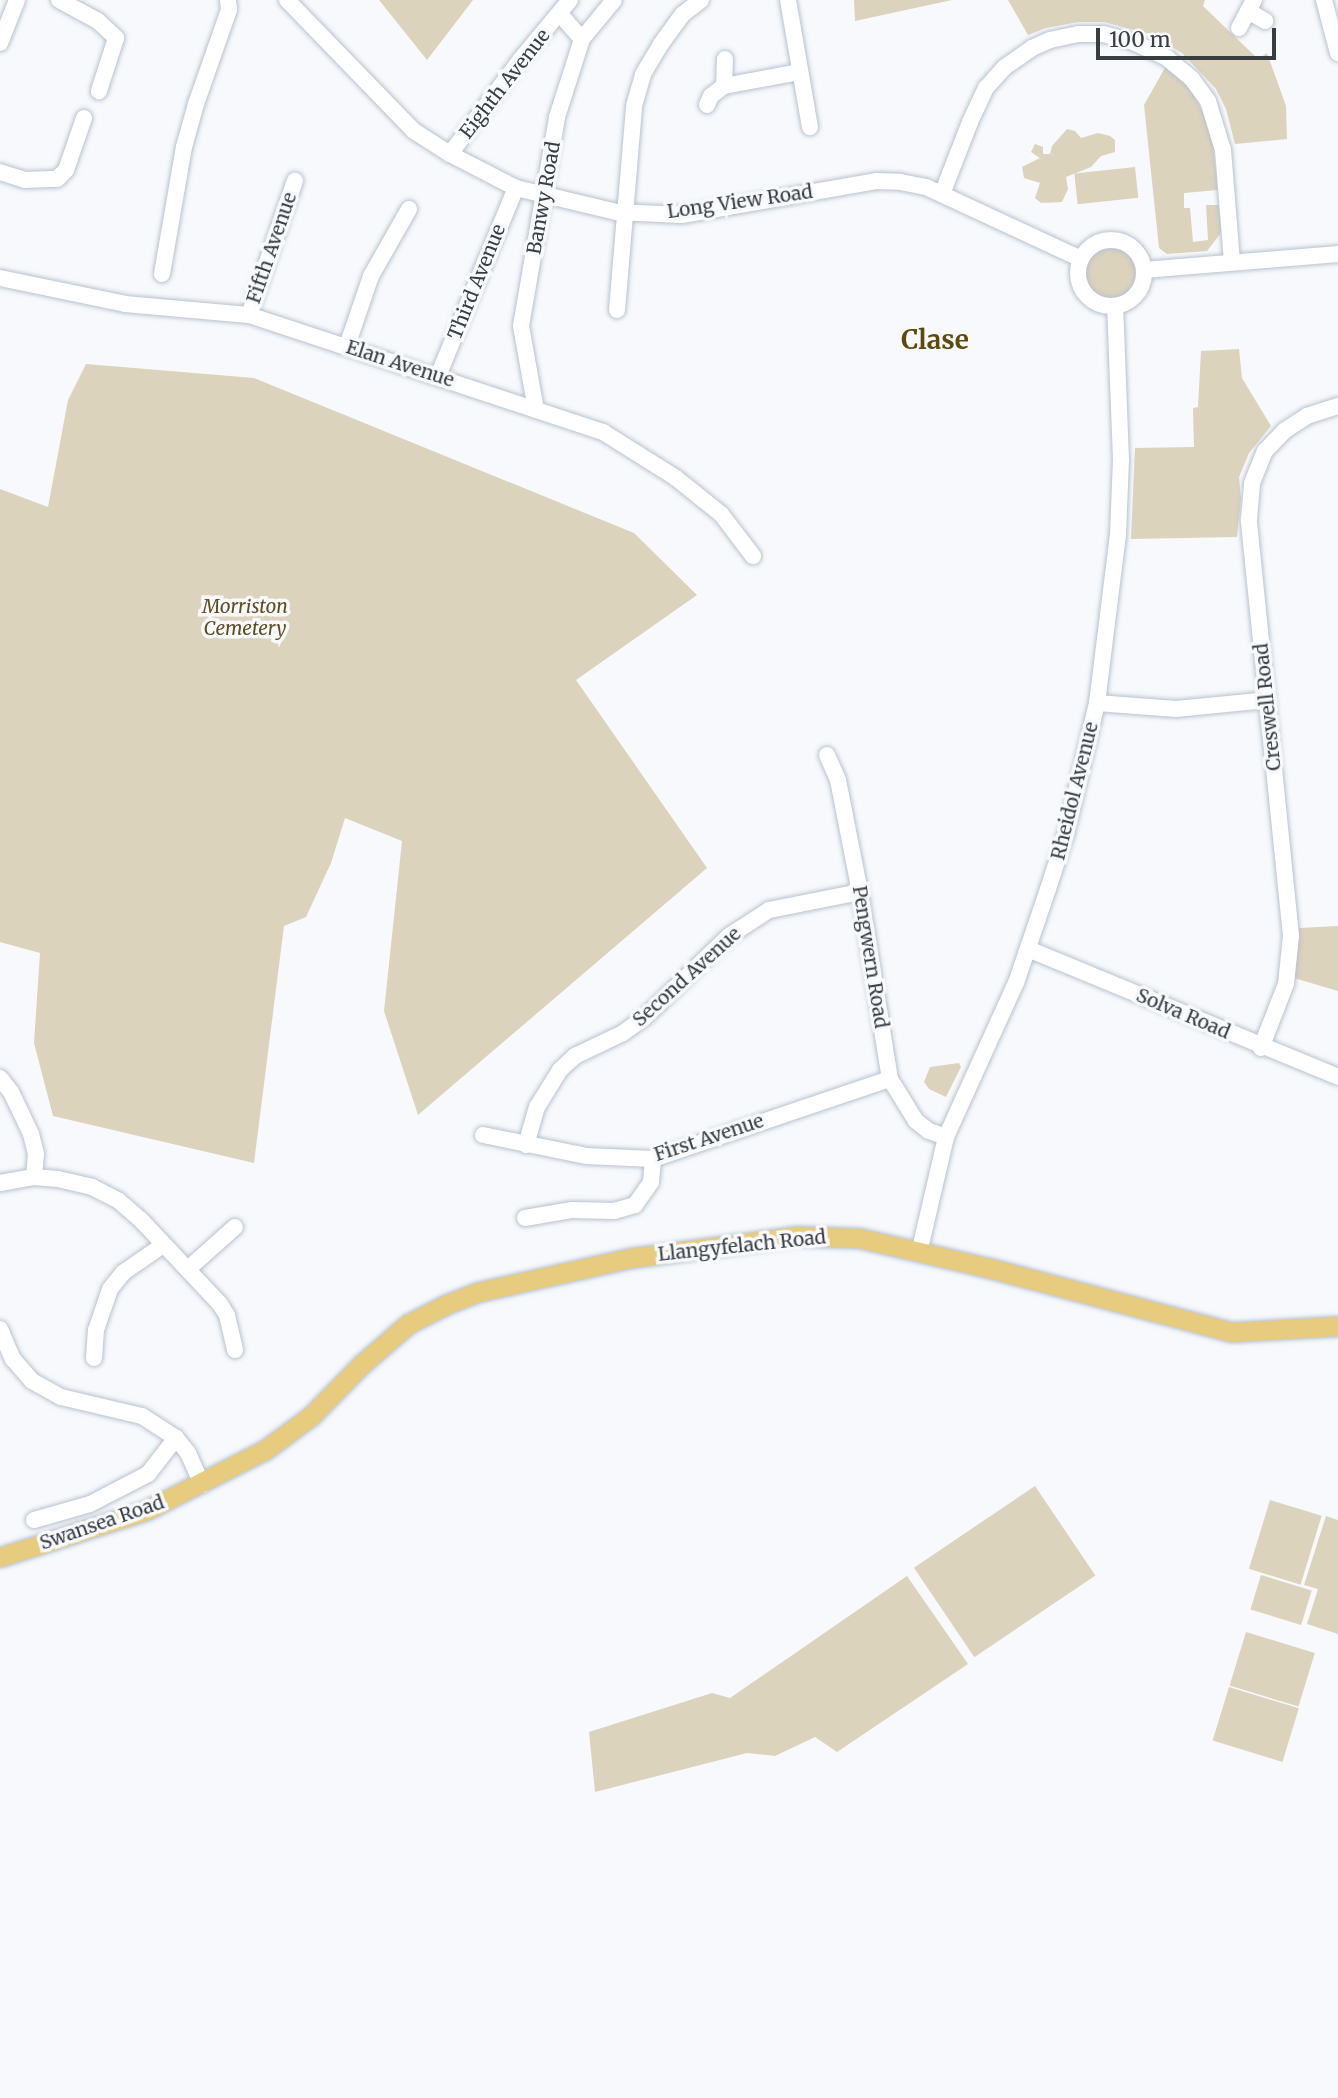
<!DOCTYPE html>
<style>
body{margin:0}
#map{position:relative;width:1338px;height:2098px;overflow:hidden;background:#f7f9fc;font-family:Merriweather,serif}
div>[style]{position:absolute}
.green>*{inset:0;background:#dcd3bd;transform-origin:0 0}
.round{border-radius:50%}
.roads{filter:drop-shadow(0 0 2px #b7c2cf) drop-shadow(0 0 2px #b7c2cf)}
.minor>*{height:16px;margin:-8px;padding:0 8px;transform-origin:8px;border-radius:8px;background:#fff}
.minor>.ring{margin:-8px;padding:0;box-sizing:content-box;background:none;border:16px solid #fff;border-radius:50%}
.major>*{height:19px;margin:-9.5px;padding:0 9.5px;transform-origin:9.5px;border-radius:9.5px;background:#e7cc7f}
span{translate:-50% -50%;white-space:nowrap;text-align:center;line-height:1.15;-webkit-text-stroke:7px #f7f9fc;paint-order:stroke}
.street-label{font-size:19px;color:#383d42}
.park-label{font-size:19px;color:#604e1d;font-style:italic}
.district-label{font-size:26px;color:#5f4a0b;font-weight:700}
.scale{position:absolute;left:1096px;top:28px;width:180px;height:32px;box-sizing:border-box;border:4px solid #383d42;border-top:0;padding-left:9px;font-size:21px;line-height:24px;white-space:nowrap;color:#383d42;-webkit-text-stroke:5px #f7f9fc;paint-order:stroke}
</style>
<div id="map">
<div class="green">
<div style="clip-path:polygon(379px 0,473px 0,427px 60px)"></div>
<div style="clip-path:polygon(854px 0,952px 0,855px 21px)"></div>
<div style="clip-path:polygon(1008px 0,1205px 0,1203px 6px,1258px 59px,1267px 53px,1286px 106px,1287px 139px,1235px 144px,1226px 109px,1216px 89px,1182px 53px,1150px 34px,1104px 22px,1078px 22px,1046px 28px,1028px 35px)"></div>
<div style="clip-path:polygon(1166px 66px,1192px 91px,1211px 128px,1218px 190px,1184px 193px,1184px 208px,1190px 208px,1193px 242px,1208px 240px,1206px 205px,1219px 205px,1221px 233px,1207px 251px,1167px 254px,1159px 248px,1144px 105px)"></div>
<div style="clip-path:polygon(1067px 129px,1075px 131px,1081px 138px,1098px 133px,1110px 136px,1115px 140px,1115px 152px,1101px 156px,1091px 167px,1066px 177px,1068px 189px,1062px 202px,1041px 203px,1035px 198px,1040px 183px,1024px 178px,1022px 167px,1040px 158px,1031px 152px,1035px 144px,1043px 147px,1043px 154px,1050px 154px,1052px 146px)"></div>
<div style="left:1135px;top:167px;width:31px;height:61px;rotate:84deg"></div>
<div class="round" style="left:1084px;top:245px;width:54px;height:54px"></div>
<div style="clip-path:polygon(1239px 349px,1242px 378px,1271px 426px,1249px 453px,1239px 477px,1241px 498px,1237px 537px,1131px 539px,1135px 448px,1194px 447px,1193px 408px,1198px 407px,1201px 351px)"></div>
<div style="clip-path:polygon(86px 364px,254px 378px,634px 533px,697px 595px,576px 680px,707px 868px,418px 1115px,384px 1011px,402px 841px,345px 818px,331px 863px,306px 917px,284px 926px,254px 1163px,53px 1116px,34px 1043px,40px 953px,0 942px,0 489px,48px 507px,68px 400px)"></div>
<div style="clip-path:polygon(1338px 926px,1338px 991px,1294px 978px,1299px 928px)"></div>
<div style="clip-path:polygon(959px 1063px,961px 1067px,946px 1097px,929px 1089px,924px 1082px,930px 1067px)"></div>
<div style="left:1035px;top:1486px;width:108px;height:146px;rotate:56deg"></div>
<div style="left:1270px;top:1500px;width:54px;height:72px;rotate:17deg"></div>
<div style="clip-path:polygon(1326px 1516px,1338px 1520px,1338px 1634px,1307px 1624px,1318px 1589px,1304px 1585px)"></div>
<div style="left:1261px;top:1575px;width:53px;height:36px;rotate:17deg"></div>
<div style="clip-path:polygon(907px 1576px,968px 1664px,837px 1752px,815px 1737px,775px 1756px,747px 1753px,595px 1792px,589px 1732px,712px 1693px,730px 1698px)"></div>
<div style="left:1246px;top:1632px;width:72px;height:56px;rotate:17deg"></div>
<div style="left:1229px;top:1687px;width:73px;height:56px;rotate:17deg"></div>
</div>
<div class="roads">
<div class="minor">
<div style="left:59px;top:0;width:44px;rotate:28.3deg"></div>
<div style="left:98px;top:21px;width:25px;rotate:43deg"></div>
<div style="left:116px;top:38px;width:56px;rotate:107.8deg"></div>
<div style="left:287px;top:0;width:182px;rotate:45.9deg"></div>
<div style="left:414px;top:131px;width:43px;rotate:32.6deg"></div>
<div style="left:450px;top:154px;width:74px;rotate:27.3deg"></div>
<div style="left:516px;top:188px;width:104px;rotate:13.4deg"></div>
<div style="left:617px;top:212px;width:65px;rotate:2.6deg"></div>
<div style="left:682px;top:215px;width:197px;rotate:-9.9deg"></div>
<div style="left:876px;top:181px;width:24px;rotate:2deg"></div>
<div style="left:900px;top:182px;width:26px;rotate:11deg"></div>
<div style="left:926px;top:187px;width:171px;rotate:24.9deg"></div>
<div style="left:788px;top:0;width:129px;rotate:80.2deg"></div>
<div style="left:1324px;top:0;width:55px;rotate:75.2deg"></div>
<div style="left:1248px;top:11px;width:20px;rotate:30deg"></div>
<div style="left:560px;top:14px;width:33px;rotate:49deg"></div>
<div style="left:1239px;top:28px;width:32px;rotate:-62deg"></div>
<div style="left:0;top:43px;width:46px;rotate:-68.4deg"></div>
<div style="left:724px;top:86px;width:76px;rotate:-10.6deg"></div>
<div style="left:707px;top:105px;width:10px;rotate:-66deg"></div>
<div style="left:711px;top:96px;width:16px;rotate:-38deg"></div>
<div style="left:724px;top:86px;width:27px;rotate:-88deg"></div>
<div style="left:450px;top:154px;width:117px;rotate:-53.3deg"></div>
<div style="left:520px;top:60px;width:78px;rotate:-50.2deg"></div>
<div style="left:0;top:172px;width:25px;rotate:18deg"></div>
<div style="left:24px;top:180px;width:33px;rotate:-2deg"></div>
<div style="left:57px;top:179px;width:13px;rotate:-45deg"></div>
<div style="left:66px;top:170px;width:55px;rotate:-70.9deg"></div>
<div style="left:942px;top:194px;width:77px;rotate:-68.7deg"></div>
<div style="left:970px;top:122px;width:38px;rotate:-65deg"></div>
<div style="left:986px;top:88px;width:28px;rotate:-48deg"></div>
<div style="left:1005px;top:67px;width:33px;rotate:-35deg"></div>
<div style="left:1032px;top:48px;width:20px;rotate:-24deg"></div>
<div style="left:1050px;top:40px;width:29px;rotate:-12deg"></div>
<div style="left:1078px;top:34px;width:25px"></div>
<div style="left:1103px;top:34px;width:29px;rotate:14deg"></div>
<div style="left:1131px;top:41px;width:40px;rotate:25deg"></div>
<div style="left:1167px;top:58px;width:33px;rotate:40deg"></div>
<div style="left:1192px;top:79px;width:27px;rotate:54deg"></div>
<div style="left:1208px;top:101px;width:51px;rotate:73deg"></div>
<div style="left:1223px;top:150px;width:112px;rotate:85.4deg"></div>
<div class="ring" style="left:1078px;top:240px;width:50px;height:50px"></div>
<div style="left:1144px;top:270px;width:195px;rotate:-4.7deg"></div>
<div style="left:162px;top:274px;width:129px;rotate:-80.2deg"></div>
<div style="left:184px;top:147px;width:45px;rotate:-74.4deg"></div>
<div style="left:196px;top:104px;width:100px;rotate:-70.7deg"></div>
<div style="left:229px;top:10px;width:10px;rotate:-96deg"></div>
<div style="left:0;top:278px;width:128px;rotate:11.7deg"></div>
<div style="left:125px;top:304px;width:124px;rotate:5.1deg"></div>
<div style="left:249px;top:315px;width:373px;rotate:18.3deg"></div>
<div style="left:603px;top:432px;width:86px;rotate:32.2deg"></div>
<div style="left:676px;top:478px;width:58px;rotate:38.7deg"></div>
<div style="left:721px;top:514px;width:53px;rotate:52.7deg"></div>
<div style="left:617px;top:310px;width:205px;rotate:-85.2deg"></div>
<div style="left:634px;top:106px;width:33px;rotate:-74deg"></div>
<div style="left:643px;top:74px;width:35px;rotate:-59deg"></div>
<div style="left:661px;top:44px;width:37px;rotate:-54deg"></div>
<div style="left:683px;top:14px;width:23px;rotate:-38deg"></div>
<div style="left:249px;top:315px;width:142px;rotate:-71.1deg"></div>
<div style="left:347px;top:346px;width:74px;rotate:-71.1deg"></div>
<div style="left:371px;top:276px;width:77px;rotate:-60.4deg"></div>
<div style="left:438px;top:376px;width:204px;rotate:-67.5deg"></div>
<div style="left:536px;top:410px;width:85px;rotate:-100.1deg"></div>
<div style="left:521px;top:326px;width:212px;rotate:-80.2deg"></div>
<div style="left:557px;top:117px;width:82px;rotate:-72.2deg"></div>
<div style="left:582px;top:39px;width:50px;rotate:-50.6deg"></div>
<div style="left:1097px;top:703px;width:79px;rotate:4.3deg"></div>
<div style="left:1176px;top:709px;width:91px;rotate:-5.6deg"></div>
<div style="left:827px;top:755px;width:27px;rotate:66deg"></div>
<div style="left:838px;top:780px;width:114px;rotate:78.9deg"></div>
<div style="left:860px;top:892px;width:189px;rotate:80.9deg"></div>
<div style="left:890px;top:1079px;width:49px;rotate:58.2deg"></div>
<div style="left:916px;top:1121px;width:16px;rotate:38deg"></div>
<div style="left:929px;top:1131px;width:18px;rotate:19deg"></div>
<div style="left:1028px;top:949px;width:335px;rotate:22.4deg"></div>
<div style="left:1261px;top:1048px;width:69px;rotate:-68.7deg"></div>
<div style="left:1286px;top:984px;width:48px;rotate:-84.1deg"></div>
<div style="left:1291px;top:936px;width:419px;rotate:-95.8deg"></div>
<div style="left:1249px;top:519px;width:36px;rotate:-85deg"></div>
<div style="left:1252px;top:483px;width:35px;rotate:-68deg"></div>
<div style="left:1265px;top:451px;width:28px;rotate:-46deg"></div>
<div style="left:1284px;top:431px;width:27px;rotate:-33deg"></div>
<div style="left:1307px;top:416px;width:33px;rotate:-18deg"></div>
<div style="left:0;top:1078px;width:18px;rotate:52deg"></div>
<div style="left:11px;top:1092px;width:47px;rotate:64.5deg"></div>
<div style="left:31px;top:1134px;width:21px;rotate:76deg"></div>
<div style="left:36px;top:1154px;width:23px;rotate:95deg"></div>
<div style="left:483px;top:1135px;width:105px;rotate:11.5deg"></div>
<div style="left:586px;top:1156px;width:67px;rotate:2.6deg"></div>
<div style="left:653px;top:1159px;width:250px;rotate:-18.7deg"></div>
<div style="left:526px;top:1145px;width:40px;rotate:-74deg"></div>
<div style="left:537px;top:1107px;width:44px;rotate:-58.1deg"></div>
<div style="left:560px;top:1070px;width:21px;rotate:-43deg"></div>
<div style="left:575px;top:1056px;width:53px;rotate:-25.6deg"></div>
<div style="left:623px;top:1033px;width:26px;rotate:-36deg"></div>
<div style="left:644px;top:1018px;width:118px;rotate:-44deg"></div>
<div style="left:729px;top:936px;width:48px;rotate:-33deg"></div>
<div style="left:769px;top:910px;width:93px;rotate:-11.2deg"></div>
<div style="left:0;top:1183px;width:35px;rotate:-10deg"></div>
<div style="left:34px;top:1177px;width:24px;rotate:5deg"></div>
<div style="left:58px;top:1179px;width:35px;rotate:13deg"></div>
<div style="left:92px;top:1187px;width:30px;rotate:27deg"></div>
<div style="left:119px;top:1201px;width:29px;rotate:41deg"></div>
<div style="left:141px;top:1220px;width:115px;rotate:46.8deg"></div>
<div style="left:220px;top:1304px;width:13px;rotate:58deg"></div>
<div style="left:227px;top:1315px;width:36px;rotate:77deg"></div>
<div style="left:525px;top:1218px;width:48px;rotate:-9.7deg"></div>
<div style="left:572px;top:1210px;width:42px;rotate:1.4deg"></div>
<div style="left:614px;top:1211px;width:22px;rotate:-16deg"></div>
<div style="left:635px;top:1205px;width:28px;rotate:-55deg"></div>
<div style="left:651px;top:1182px;width:23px;rotate:-85deg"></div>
<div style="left:919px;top:1253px;width:119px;rotate:-76.9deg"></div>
<div style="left:946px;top:1137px;width:169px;rotate:-65.6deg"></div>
<div style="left:1016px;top:983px;width:99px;rotate:-71.2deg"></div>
<div style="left:1048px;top:889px;width:58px;rotate:-71.9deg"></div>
<div style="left:1066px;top:834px;width:135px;rotate:-76.7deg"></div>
<div style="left:1097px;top:703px;width:170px;rotate:-82.9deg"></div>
<div style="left:1118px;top:534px;width:74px;rotate:-87.7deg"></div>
<div style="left:1121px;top:460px;width:154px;rotate:-92.2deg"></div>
<div style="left:188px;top:1269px;width:63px;rotate:-41.8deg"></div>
<div style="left:0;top:1329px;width:33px;rotate:67deg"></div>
<div style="left:13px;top:1359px;width:29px;rotate:49deg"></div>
<div style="left:32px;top:1381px;width:33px;rotate:29deg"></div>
<div style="left:61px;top:1397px;width:83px;rotate:13.2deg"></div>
<div style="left:142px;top:1416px;width:40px;rotate:32.9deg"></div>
<div style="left:176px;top:1438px;width:19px;rotate:51deg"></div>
<div style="left:188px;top:1453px;width:35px;rotate:66deg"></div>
<div style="left:94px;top:1358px;width:28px;rotate:-86deg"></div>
<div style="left:96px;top:1330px;width:43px;rotate:-71.1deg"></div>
<div style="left:110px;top:1289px;width:22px;rotate:-51deg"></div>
<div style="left:124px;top:1272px;width:47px;rotate:-34.7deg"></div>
<div style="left:34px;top:1520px;width:58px;rotate:-15.9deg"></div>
<div style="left:90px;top:1504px;width:65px;rotate:-27.3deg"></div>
<div style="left:148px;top:1474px;width:46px;rotate:-52.1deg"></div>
</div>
<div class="major">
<div style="left:0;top:1557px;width:154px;rotate:-17.7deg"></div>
<div style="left:147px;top:1510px;width:132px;rotate:-27deg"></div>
<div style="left:265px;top:1450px;width:57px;rotate:-36.5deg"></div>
<div style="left:311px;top:1416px;width:73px;rotate:-45.6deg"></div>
<div style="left:362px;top:1364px;width:61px;rotate:-41deg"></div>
<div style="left:408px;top:1324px;width:44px;rotate:-27.1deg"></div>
<div style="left:447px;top:1304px;width:33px;rotate:-21deg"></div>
<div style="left:478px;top:1292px;width:156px;rotate:-12.6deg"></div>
<div style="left:630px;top:1258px;width:169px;rotate:-7.5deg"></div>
<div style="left:798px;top:1236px;width:61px;rotate:1.9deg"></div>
<div style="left:859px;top:1238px;width:138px;rotate:13deg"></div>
<div style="left:993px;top:1269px;width:247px;rotate:14.8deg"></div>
<div style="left:1232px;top:1332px;width:106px;rotate:-3.2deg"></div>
</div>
</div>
<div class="street-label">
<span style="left:505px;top:84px;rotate:-52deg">Eighth Avenue</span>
<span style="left:544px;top:198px;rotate:-80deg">Banwy Road</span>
<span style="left:740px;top:202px;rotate:-8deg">Long View Road</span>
<span style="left:272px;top:248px;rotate:-71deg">Fifth Avenue</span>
<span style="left:477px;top:282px;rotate:-68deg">Third Avenue</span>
<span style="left:400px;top:364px;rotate:18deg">Elan Avenue</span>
<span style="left:1268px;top:707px;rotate:-96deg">Creswell Road</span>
<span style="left:1075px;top:791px;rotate:-76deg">Rheidol Avenue</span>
<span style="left:870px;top:957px;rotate:81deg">Pengwern Road</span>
<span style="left:687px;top:977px;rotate:-42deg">Second Avenue</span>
<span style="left:1183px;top:1014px;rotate:23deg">Solva Road</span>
<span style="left:709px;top:1138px;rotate:-18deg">First Avenue</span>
<span style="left:742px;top:1246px;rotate:-6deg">Llangyfelach Road</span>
<span style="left:102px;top:1523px;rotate:-19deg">Swansea Road</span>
</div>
<div class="park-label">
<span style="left:245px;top:618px">Morriston<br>Cemetery</span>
</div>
<div class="district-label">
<span style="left:935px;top:340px">Clase</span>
</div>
<div class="scale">100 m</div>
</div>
